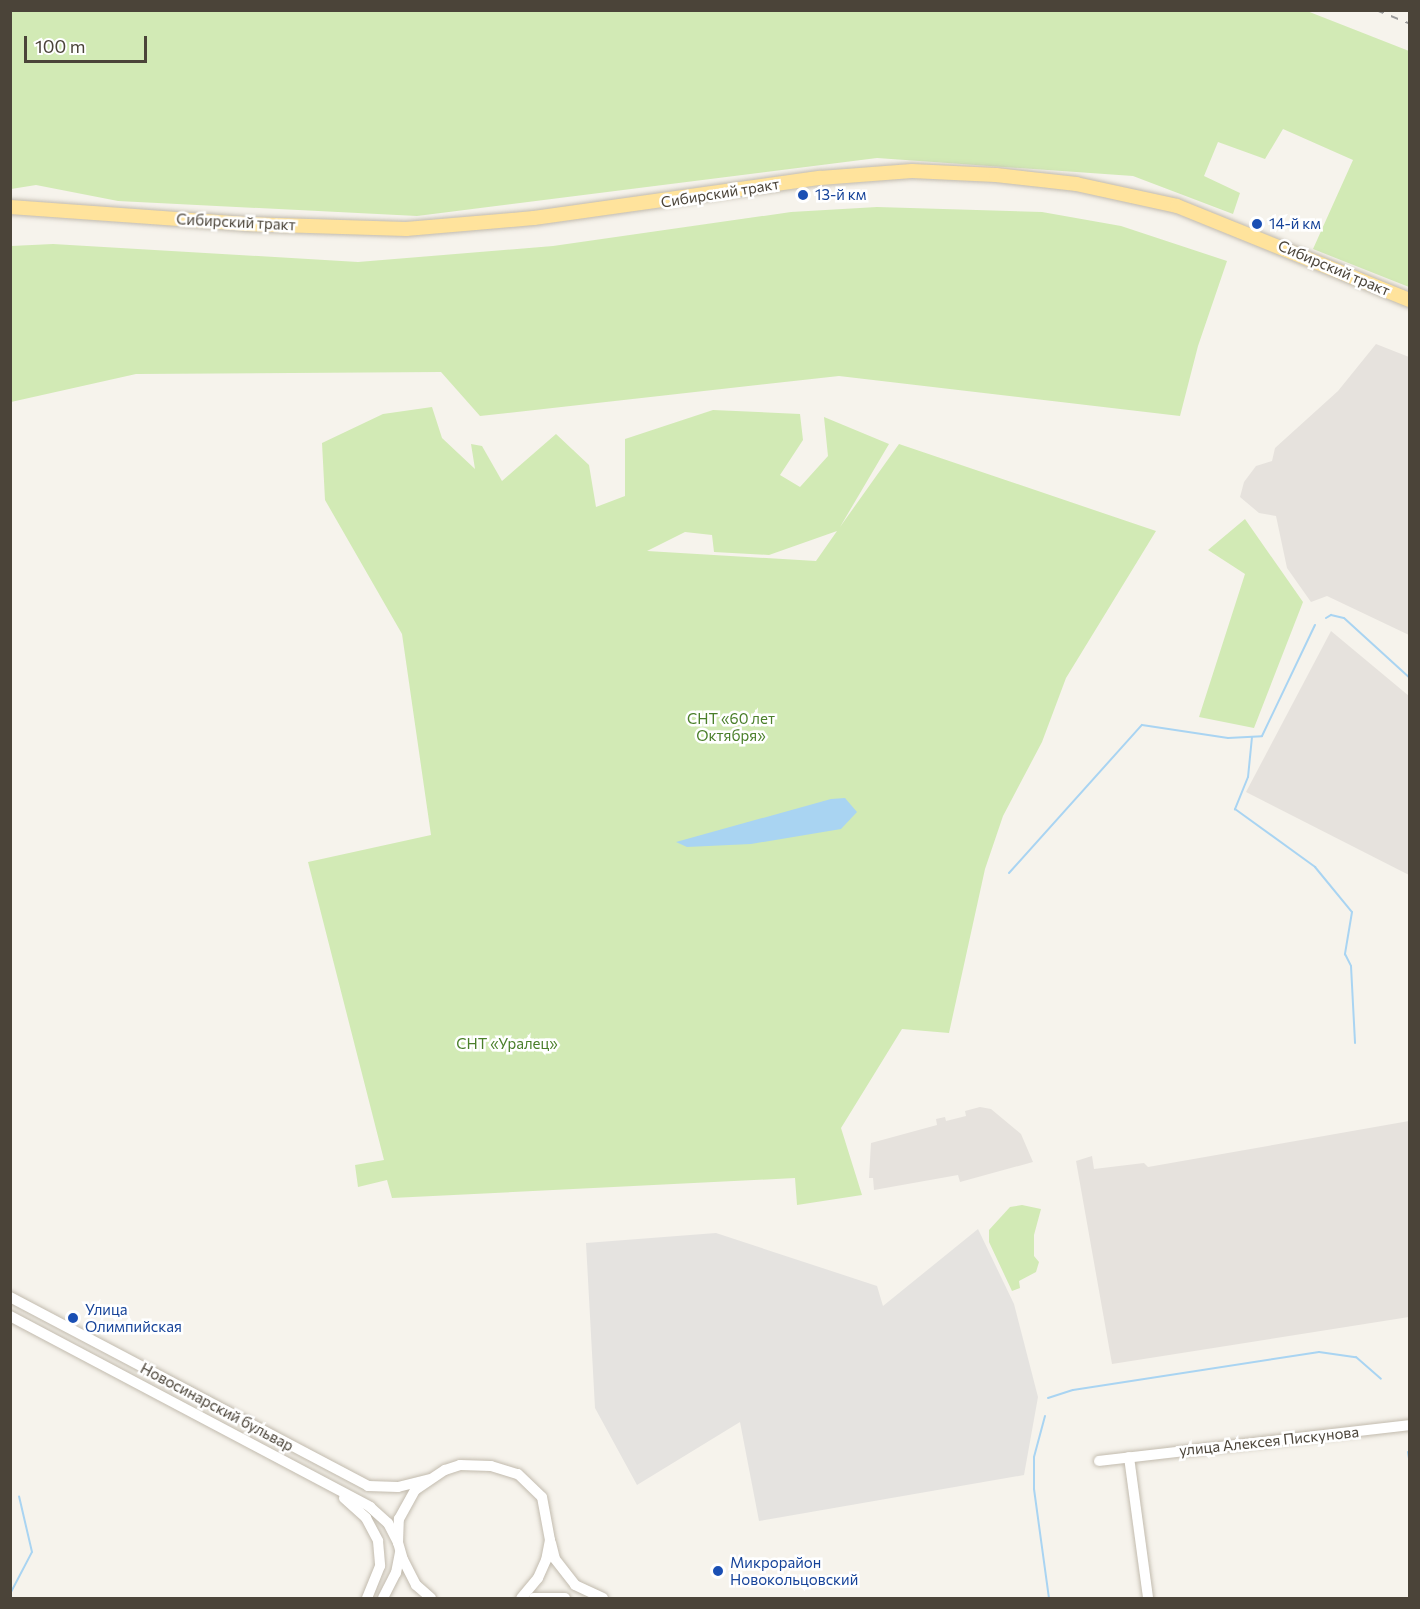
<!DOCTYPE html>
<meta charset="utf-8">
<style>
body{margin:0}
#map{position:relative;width:1420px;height:1609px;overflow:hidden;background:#f6f3ec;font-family:Commissioner,sans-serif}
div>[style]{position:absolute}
.industrial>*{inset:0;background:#e6e2dd}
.green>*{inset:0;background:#d2eab5}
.parking>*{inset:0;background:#e5e3e0}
.water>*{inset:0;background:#a9d4f2}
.stream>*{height:2px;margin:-1px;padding:0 1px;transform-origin:1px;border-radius:1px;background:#a9d4f2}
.roads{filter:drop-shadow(0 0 2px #c2bbae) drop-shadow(0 0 2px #c2bbae)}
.minor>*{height:10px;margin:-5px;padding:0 5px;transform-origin:5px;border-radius:5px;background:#fff}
.major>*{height:14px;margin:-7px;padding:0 7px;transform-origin:7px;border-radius:7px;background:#ffe39c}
.rail>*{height:2px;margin-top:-1px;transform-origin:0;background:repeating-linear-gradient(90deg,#9a9a9a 0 8px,transparent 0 16px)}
.dots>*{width:16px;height:16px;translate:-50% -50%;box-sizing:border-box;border:3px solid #fff;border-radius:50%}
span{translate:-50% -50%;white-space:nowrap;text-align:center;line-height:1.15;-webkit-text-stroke:5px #fff;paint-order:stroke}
.street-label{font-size:15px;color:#4b4439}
.transit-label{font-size:15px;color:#164399}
.left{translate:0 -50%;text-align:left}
.park-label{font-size:15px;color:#4a7f2a}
.frame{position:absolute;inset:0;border:12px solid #4b4439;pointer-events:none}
.scale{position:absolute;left:24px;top:36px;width:123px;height:27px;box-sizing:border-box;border:3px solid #4b4439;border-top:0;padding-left:8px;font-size:18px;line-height:21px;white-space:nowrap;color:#4b4439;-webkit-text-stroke:4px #fff;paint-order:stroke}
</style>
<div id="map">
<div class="industrial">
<div style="clip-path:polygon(1376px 344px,1409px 357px,1409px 635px,1327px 596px,1311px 602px,1287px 568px,1276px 516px,1259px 513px,1240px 497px,1244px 482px,1256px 466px,1272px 461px,1275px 448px,1338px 391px)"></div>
<div style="clip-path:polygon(1331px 631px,1409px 696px,1409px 875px,1246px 792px)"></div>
<div style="clip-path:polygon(980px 1107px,991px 1109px,1021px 1134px,1033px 1162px,960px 1182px,958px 1175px,874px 1190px,873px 1178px,869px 1178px,871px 1143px,937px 1125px,936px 1119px,945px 1117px,946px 1121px,966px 1116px,965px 1111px)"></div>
<div style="clip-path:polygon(1409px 1121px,1409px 1317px,1112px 1364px,1076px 1161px,1092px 1156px,1094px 1169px,1144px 1163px,1148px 1167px)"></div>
</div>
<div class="green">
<div style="clip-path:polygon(1307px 11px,1409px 51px,1409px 287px,1313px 249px,1353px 160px,1283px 129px,1265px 159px,1218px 142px,1204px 176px,1240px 193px,1233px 214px,1133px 176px,877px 158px,417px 216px,118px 201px,36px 185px,11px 189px,11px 11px)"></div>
<div style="clip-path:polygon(877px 207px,1042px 212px,1121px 226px,1227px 261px,1198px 346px,1180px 416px,839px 376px,480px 416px,441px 372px,136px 374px,11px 402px,11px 246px,53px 244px,358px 262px,553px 246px,791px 212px)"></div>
<div style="clip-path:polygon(evenodd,432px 407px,442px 438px,475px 469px,471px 444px,482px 446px,502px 481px,556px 434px,589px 465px,596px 507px,625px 496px,625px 439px,713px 410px,800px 414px,803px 440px,780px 475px,800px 487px,828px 456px,824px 417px,889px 444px,840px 527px,899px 444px,1156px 531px,1066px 678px,1042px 742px,1003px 816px,985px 869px,949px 1033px,902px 1029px,841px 1128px,862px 1195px,797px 1205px,795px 1178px,392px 1198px,387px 1180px,358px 1187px,355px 1165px,384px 1160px,308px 862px,431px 835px,402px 634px,325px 500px,322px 443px,383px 414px,432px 407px,837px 531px,816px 561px,647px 551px,685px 532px,712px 535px,714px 552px,769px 555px,837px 531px)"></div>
<div style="clip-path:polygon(1245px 519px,1303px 602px,1254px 728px,1199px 717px,1245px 574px,1208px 550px)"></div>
<div style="clip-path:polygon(1022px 1205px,1041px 1209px,1034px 1235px,1034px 1256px,1039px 1262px,1036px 1272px,1019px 1281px,1020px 1288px,1012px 1291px,989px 1242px,989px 1230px,1010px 1207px)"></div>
</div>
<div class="parking">
<div style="clip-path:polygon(978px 1229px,1014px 1304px,1038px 1397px,1024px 1475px,759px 1521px,740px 1422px,637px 1485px,595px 1408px,586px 1243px,716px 1233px,877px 1286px,883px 1306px)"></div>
</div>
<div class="water">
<div style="clip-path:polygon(845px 798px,857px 812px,841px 829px,751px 844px,687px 847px,676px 842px,831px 799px)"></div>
</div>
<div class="stream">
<div style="left:1326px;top:618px;width:6px;rotate:-31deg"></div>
<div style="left:1331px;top:615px;width:13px;rotate:13deg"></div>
<div style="left:1344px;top:618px;width:89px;rotate:42.3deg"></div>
<div style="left:1252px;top:737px;width:40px;rotate:95.7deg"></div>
<div style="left:1248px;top:777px;width:35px;rotate:112deg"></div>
<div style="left:1235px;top:809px;width:99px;rotate:35.9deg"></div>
<div style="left:1315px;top:867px;width:58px;rotate:50.6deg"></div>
<div style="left:1352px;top:912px;width:43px;rotate:99.5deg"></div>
<div style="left:1345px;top:954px;width:13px;rotate:63deg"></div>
<div style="left:1351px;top:966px;width:77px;rotate:87deg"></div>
<div style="left:1009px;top:873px;width:199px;rotate:-48.1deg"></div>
<div style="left:1142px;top:725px;width:87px;rotate:8.6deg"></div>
<div style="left:1228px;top:738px;width:34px;rotate:-3deg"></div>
<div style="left:1262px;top:736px;width:123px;rotate:-64.5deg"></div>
<div style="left:1048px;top:1398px;width:26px;rotate:-18deg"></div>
<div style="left:1073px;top:1390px;width:249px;rotate:-8.8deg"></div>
<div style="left:1319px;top:1352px;width:37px;rotate:8deg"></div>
<div style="left:1356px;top:1357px;width:33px;rotate:41deg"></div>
<div style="left:1045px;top:1416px;width:42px;rotate:105deg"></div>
<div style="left:1034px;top:1457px;width:32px;rotate:90deg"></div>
<div style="left:1034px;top:1489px;width:110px;rotate:82.2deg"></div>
<div style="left:1408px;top:1452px;width:12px;rotate:81deg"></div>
<div style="left:10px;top:1594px;width:47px;rotate:-62.4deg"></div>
<div style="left:32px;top:1552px;width:57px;rotate:-103.1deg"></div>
<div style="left:10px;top:1596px;width:3px;rotate:45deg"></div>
</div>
<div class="roads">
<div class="minor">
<div style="left:10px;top:1297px;width:405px;rotate:27.8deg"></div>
<div style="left:368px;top:1486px;width:30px;rotate:2deg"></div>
<div style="left:398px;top:1487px;width:32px;rotate:-14deg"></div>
<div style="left:10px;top:1316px;width:408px;rotate:27.9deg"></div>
<div style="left:370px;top:1507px;width:24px;rotate:42deg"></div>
<div style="left:388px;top:1523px;width:22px;rotate:63deg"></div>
<div style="left:1129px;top:1457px;width:142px;rotate:82.3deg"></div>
<div style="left:1099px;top:1461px;width:313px;rotate:-6.6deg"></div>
<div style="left:344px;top:1498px;width:30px;rotate:42deg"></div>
<div style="left:366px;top:1518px;width:26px;rotate:62deg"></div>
<div style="left:378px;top:1541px;width:25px;rotate:85deg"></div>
<div style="left:380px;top:1566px;width:35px;rotate:112deg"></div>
<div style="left:551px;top:1543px;width:16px;rotate:76deg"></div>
<div style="left:555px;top:1559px;width:33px;rotate:52deg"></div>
<div style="left:575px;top:1585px;width:31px;rotate:25deg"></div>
<div style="left:383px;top:1598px;width:28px;rotate:-63deg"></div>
<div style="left:396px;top:1573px;width:21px;rotate:-79deg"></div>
<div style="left:431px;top:1598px;width:20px;rotate:-139deg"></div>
<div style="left:416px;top:1585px;width:28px;rotate:-117deg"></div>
<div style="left:403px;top:1560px;width:18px;rotate:-106deg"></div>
<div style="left:398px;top:1543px;width:24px;rotate:-88deg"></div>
<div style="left:399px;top:1519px;width:33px;rotate:-61deg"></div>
<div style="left:415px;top:1490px;width:36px;rotate:-34deg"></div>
<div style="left:445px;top:1470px;width:16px;rotate:-18deg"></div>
<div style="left:460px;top:1465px;width:31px;rotate:2deg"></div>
<div style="left:491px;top:1466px;width:28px;rotate:17deg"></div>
<div style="left:518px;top:1474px;width:33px;rotate:44deg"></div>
<div style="left:542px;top:1497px;width:44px;rotate:79.5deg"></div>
<div style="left:550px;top:1540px;width:20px;rotate:101deg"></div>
<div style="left:546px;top:1560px;width:20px;rotate:114deg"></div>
<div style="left:538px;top:1578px;width:26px;rotate:130deg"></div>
<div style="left:534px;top:1598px;width:31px"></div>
</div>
<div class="major">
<div style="left:10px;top:207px;width:236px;rotate:4.1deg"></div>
<div style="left:245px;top:224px;width:161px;rotate:1.8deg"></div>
<div style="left:406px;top:229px;width:128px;rotate:-4.9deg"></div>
<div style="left:534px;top:218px;width:289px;rotate:-8deg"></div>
<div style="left:820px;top:178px;width:92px;rotate:-4.4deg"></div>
<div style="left:912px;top:171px;width:84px;rotate:2.7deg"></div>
<div style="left:996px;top:175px;width:81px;rotate:6.4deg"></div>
<div style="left:1076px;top:184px;width:103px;rotate:12.3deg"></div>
<div style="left:1177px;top:206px;width:251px;rotate:22deg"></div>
</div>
</div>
<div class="rail">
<div style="left:1376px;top:10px;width:37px;rotate:22deg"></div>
</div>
<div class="dots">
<div style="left:803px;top:195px;background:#1a4fb4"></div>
<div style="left:1257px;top:224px;background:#1a4fb4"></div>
<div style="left:73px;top:1318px;background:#1a4fb4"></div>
<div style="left:718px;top:1571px;background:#1a4fb4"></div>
</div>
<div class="street-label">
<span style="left:720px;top:193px;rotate:-9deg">Сибирский тракт</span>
<span style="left:236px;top:222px;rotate:3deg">Сибирский тракт</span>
<span style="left:1334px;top:268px;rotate:23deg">Сибирский тракт</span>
<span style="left:217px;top:1407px;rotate:28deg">Новосинарский бульвар</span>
<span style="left:1269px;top:1441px;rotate:-6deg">улица Алексея Пискунова</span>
</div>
<div class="transit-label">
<span class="left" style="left:815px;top:195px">13-й км</span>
<span class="left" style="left:1269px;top:224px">14-й км</span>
<span class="left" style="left:85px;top:1318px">Улица<br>Олимпийская</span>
<span class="left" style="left:730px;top:1571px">Микрорайон<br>Новокольцовский</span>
</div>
<div class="park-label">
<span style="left:731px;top:727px">СНТ «60 лет<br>Октября»</span>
<span style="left:507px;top:1044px">СНТ «Уралец»</span>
</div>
<div class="frame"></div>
<div class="scale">100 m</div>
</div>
